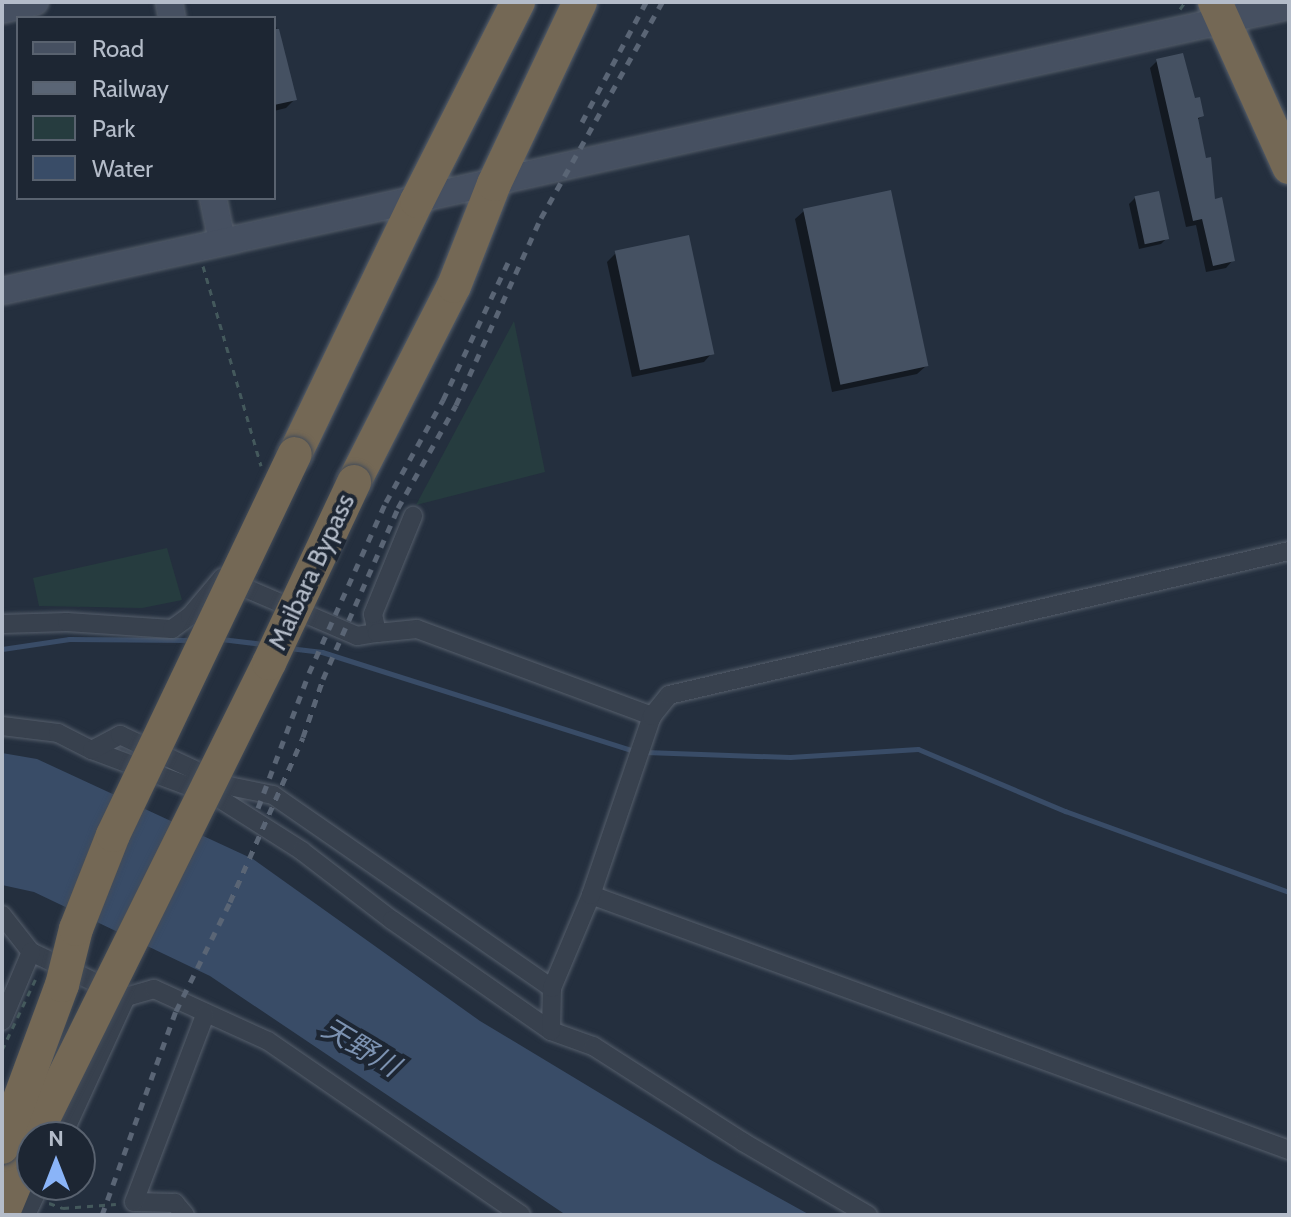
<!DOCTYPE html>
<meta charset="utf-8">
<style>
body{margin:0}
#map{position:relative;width:1291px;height:1217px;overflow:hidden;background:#242f3e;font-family:Cabin,"Noto Sans JP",sans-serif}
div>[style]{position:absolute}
.green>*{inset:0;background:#263c3f}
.water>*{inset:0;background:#394c67}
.shadow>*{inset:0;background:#0007}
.stream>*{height:5px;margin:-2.5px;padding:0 2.5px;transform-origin:2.5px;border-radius:2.5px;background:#394c67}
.building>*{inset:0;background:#455162;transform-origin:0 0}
.path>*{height:3px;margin-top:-1.5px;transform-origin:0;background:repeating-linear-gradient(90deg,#44595c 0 6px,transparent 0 12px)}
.roads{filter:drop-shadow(0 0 2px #565f6c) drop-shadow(0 0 2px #565f6c)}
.street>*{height:18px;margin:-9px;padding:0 9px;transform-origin:9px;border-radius:9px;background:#38414e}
.secondary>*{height:26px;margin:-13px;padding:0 13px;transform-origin:13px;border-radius:13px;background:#465061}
.highway>*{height:34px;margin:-17px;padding:0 17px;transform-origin:17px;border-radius:17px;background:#746855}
.rail>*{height:5px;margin-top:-2.5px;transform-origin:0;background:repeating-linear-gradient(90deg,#5a6575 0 8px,transparent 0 16px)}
.path-bridge>*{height:3px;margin-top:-1.5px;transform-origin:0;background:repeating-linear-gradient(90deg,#44595c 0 6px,transparent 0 12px)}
.bridges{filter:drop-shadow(0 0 2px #434c59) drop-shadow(0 0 2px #434c59)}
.highway-bridge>*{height:34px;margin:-17px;padding:0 17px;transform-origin:17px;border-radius:17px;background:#746855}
span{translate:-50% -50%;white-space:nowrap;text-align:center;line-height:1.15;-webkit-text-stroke:8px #1d2633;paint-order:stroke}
.street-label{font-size:26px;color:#b4bcc9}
.water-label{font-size:28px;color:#7c92b1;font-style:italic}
.frame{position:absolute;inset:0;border:4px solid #b4bcc9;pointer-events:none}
.legend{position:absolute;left:16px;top:16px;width:260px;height:184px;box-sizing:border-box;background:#1d2633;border:2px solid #59626f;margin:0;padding:10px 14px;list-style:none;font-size:24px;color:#b4bcc9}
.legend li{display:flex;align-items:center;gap:16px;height:40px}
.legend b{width:40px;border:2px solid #59626f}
.north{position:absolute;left:16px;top:1121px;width:80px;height:80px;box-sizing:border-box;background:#1d2633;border:2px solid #59626f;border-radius:50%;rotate:0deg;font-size:22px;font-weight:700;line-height:32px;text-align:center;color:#b4bcc9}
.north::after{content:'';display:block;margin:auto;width:28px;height:36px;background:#8ab4f8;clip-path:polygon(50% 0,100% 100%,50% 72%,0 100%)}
</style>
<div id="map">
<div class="green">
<div style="clip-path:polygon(514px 321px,545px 472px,416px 505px)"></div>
<div style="clip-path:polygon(167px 548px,182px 600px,142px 608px,39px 606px,33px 578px)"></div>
</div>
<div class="water">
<div style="clip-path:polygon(2px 753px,37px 759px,253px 859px,480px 1021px,709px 1159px,810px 1215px,566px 1215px,210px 976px,34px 892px,2px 885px)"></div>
</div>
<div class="shadow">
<div style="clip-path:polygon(274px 18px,294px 100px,286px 108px,274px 111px)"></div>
<div style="clip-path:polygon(1157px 61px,1193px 101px,1202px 116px,1196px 121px,1214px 201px,1233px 260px,1226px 268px,1206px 272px,1196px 225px,1186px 227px,1150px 68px)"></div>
<div style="clip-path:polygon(1135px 198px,1167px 238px,1161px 244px,1139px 249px,1129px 204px)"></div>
<div style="clip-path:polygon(804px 211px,926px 366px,917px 374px,832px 392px,795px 219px)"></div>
<div style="clip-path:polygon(616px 253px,712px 353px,704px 362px,632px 377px,607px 262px)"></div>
</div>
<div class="stream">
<div style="left:221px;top:639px;width:42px;rotate:6.8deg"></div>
<div style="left:289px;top:648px;width:33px;rotate:7deg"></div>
<div style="left:322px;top:652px;width:328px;rotate:17.6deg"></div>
<div style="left:2px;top:649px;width:68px;rotate:-8.5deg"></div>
<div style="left:69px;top:639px;width:122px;rotate:0.5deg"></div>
<div style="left:645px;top:752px;width:145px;rotate:2deg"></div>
<div style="left:790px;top:757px;width:128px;rotate:-3.6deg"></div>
<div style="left:918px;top:749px;width:160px;rotate:22.9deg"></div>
<div style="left:1065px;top:811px;width:238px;rotate:19.9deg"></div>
</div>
<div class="building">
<div style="clip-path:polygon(274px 29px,279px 29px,297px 100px,274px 105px)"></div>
<div style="clip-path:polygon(1183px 53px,1195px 98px,1200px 97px,1204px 116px,1198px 118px,1206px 158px,1211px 157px,1215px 199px,1222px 197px,1235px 261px,1213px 266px,1202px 219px,1193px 221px,1156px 59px)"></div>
<div style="left:891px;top:190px;width:180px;height:90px;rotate:78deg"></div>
<div style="left:1159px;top:191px;width:49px;height:25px;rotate:78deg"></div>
<div style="left:689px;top:235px;width:122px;height:76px;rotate:78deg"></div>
</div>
<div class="path">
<div style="left:1180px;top:9px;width:9px;rotate:-54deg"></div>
<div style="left:203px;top:266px;width:208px;rotate:73.8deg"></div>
<div style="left:49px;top:1203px;width:15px;rotate:20deg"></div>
<div style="left:63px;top:1208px;width:53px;rotate:-4.3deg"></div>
</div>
<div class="roads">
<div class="street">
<div style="left:2px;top:624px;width:65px;rotate:-1.8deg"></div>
<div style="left:67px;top:622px;width:105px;rotate:3.8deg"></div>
<div style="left:172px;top:629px;width:22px;rotate:-36deg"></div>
<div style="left:190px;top:616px;width:50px;rotate:-49.9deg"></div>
<div style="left:222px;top:578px;width:147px;rotate:23.2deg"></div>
<div style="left:357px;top:636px;width:20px;rotate:-9deg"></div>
<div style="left:377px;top:633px;width:19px;rotate:-102deg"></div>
<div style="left:373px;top:614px;width:106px;rotate:-67.8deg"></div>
<div style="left:377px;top:633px;width:40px;rotate:-5.7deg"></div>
<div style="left:417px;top:629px;width:251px;rotate:20.3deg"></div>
<div style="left:2px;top:726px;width:56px;rotate:7.1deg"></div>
<div style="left:58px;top:733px;width:38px;rotate:27deg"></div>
<div style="left:92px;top:750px;width:134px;rotate:20.6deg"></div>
<div style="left:217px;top:797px;width:101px;rotate:32.4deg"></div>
<div style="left:302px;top:851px;width:113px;rotate:37.5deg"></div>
<div style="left:392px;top:920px;width:194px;rotate:34.9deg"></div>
<div style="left:551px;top:1031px;width:45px;rotate:19.7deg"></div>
<div style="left:593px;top:1046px;width:178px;rotate:32.6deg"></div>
<div style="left:743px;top:1142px;width:145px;rotate:30.3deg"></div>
<div style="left:92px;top:750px;width:32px;rotate:-28deg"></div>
<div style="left:120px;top:735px;width:120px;rotate:25.1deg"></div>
<div style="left:229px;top:786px;width:45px;rotate:11.6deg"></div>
<div style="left:273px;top:795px;width:339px;rotate:34.7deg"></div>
<div style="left:591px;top:895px;width:743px;rotate:20.07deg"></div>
<div style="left:2px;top:915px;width:47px;rotate:51.9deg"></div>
<div style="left:31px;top:952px;width:105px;rotate:25.3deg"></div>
<div style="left:126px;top:997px;width:29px;rotate:-16deg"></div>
<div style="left:154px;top:989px;width:125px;rotate:24.5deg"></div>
<div style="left:268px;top:1041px;width:307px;rotate:34.5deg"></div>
<div style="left:2px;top:1021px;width:75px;rotate:-67.2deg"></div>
<div style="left:551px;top:1031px;width:43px;rotate:-88.7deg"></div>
<div style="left:552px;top:988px;width:101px;rotate:-67.2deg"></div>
<div style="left:591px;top:895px;width:189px;rotate:-71.2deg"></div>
<div style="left:652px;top:716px;width:27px;rotate:-51deg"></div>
<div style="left:669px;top:695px;width:637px;rotate:-13.08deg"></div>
<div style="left:62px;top:1137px;width:154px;rotate:-65.4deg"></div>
<div style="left:26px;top:1215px;width:33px;rotate:-65deg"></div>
<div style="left:185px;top:1215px;width:16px;rotate:-130deg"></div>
<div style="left:175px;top:1203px;width:41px;rotate:-178.6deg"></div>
<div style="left:134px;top:1202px;width:200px;rotate:-69.2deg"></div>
</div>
<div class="secondary">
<div style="left:169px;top:2px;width:16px;rotate:79deg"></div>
<div style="left:2px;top:10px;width:34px;rotate:-14deg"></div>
<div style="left:213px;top:198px;width:44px;rotate:78.2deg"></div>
<div style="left:2px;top:291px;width:1318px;rotate:-12.49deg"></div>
</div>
<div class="highway">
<div style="left:1215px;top:2px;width:181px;rotate:65.8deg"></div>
<div style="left:295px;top:454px;width:281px;rotate:-64.3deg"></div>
<div style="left:417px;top:201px;width:223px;rotate:-63.1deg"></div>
<div style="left:354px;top:482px;width:220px;rotate:-63deg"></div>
<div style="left:454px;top:286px;width:110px;rotate:-68.6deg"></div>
<div style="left:494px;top:184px;width:201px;rotate:-64.7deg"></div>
<div style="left:2px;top:1215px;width:78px;rotate:-67.4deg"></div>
</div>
</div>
<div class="rail">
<div style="left:582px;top:122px;width:136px;rotate:-61.9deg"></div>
<div style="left:258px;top:808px;width:144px;rotate:-69.3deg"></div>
<div style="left:309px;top:673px;width:188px;rotate:-65.8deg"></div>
<div style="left:386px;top:502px;width:117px;rotate:-60.8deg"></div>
<div style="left:443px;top:400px;width:159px;rotate:-64.7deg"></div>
<div style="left:102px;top:1215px;width:217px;rotate:-70.1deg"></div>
<div style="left:176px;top:1011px;width:122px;rotate:-63.6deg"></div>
<div style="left:230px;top:902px;width:180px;rotate:-66.1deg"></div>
<div style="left:303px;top:737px;width:61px;rotate:-71deg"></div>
<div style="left:323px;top:679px;width:187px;rotate:-66.3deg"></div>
<div style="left:398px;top:508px;width:118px;rotate:-60.6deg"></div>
<div style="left:456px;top:405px;width:205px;rotate:-65.6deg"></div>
<div style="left:541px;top:218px;width:248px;rotate:-60.7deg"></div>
</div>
<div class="path-bridge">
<div style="left:2px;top:1050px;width:84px;rotate:-64.7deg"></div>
</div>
<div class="bridges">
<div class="highway-bridge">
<div style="left:34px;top:1137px;width:529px;rotate:-63.63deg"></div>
<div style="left:269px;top:663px;width:200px;rotate:-64.8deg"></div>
<div style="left:2px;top:1147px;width:173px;rotate:-69.7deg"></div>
<div style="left:62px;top:985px;width:58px;rotate:-76deg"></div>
<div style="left:76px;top:929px;width:101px;rotate:-68.5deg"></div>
<div style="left:113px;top:835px;width:422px;rotate:-64.5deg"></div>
</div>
</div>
<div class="street-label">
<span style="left:312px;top:572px;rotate:-65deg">Maibara Bypass</span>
</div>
<div class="water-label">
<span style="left:361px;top:1047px;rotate:31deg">天野川</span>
</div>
<div class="frame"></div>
<ul class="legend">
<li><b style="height:10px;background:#465061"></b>Road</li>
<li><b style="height:10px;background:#5a6575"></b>Railway</li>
<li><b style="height:22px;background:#263c3f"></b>Park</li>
<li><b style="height:22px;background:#394c67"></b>Water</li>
</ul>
<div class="north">N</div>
</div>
